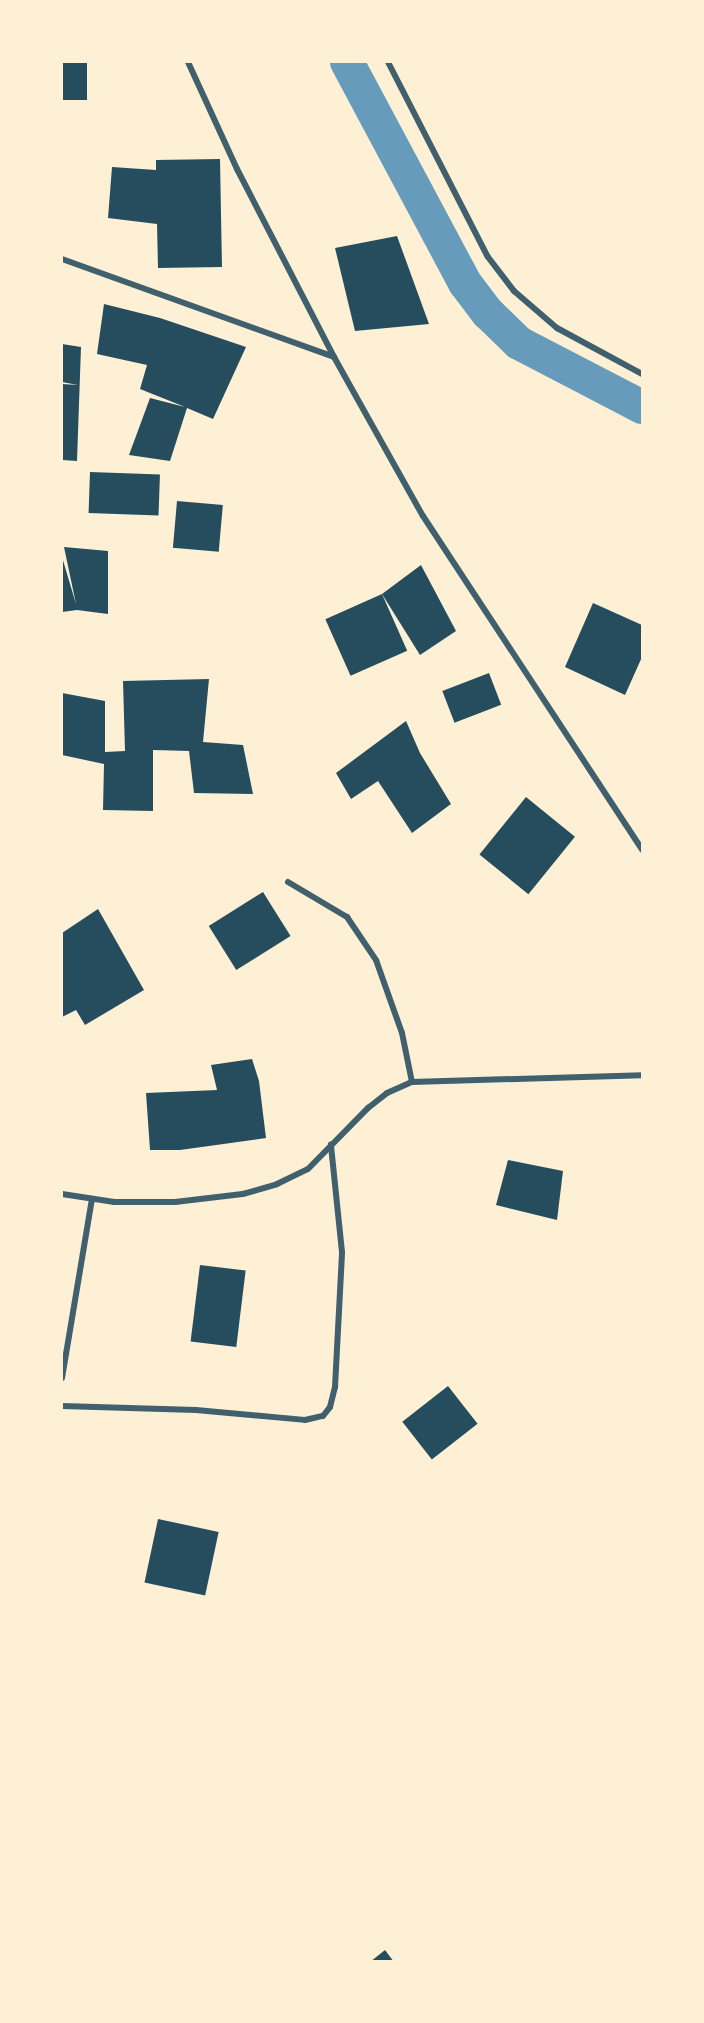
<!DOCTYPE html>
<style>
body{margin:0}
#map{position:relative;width:704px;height:2023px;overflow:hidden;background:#fdf0d5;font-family:"IBM Plex Serif",serif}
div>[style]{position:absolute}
.canal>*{height:34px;margin:-17px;padding:0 17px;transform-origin:17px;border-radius:17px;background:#669bbc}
.building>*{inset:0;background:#264d5e;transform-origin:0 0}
.minor>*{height:6px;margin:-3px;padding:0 3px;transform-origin:3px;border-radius:3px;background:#3f606c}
span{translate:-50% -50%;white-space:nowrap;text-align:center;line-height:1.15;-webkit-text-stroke:6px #fdf0d5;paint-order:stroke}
.frame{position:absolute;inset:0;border:63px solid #fdf0d5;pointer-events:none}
</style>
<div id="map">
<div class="canal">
<div style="left:347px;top:62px;width:251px;rotate:61.9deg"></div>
<div style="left:465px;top:283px;width:38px;rotate:53deg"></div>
<div style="left:488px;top:313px;width:43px;rotate:44.1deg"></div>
<div style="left:519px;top:343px;width:139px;rotate:27.5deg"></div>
</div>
<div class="building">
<div style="left:62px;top:62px;width:25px;height:38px"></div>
<div style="clip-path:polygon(220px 159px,222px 267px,158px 268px,157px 224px,108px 218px,112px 167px,156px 170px,156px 160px)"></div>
<div style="clip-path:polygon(397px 236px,429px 324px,355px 331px,335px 248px)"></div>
<div style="clip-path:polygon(104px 304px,160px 318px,246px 347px,213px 419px,187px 408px,170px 461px,129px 455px,150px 398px,185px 407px,140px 389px,147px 365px,97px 354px)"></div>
<div style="clip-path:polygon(62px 344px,81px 347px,77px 461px,62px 460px,62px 384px,78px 385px,62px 382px)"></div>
<div style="left:90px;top:472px;width:70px;height:41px;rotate:2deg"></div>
<div style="left:177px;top:501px;width:46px;height:47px;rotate:5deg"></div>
<div style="clip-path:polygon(64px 547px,108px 551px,108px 614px,77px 610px,62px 612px,62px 557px,76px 604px)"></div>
<div style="clip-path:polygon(421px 565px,456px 631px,420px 655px,382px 594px)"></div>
<div style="left:382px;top:594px;width:62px;height:62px;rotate:66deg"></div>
<div style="clip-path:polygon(593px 603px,642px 625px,642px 657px,625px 695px,565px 667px)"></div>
<div style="left:489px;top:673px;width:34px;height:50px;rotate:69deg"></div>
<div style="clip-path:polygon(209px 679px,203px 742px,243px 745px,253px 794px,194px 793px,189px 751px,153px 750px,153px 811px,103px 810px,104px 764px,62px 755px,62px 693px,105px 701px,105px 752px,125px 751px,123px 681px)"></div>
<div style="clip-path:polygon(406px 721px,420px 753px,451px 804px,412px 833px,378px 781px,351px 799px,336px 773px)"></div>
<div style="left:526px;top:797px;width:63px;height:74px;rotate:39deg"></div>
<div style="left:263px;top:892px;width:52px;height:64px;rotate:58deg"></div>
<div style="clip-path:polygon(98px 909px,144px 990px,85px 1025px,76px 1010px,62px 1017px,62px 933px)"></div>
<div style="clip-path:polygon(252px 1059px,259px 1081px,266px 1138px,180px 1150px,150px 1150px,146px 1093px,217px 1090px,211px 1065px)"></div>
<div style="clip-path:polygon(508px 1160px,563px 1171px,557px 1220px,496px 1205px)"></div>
<div style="left:200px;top:1265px;width:46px;height:77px;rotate:7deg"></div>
<div style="left:448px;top:1386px;width:48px;height:58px;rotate:52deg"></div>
<div style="left:158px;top:1519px;width:62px;height:65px;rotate:12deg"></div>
<div style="clip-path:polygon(385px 1950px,394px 1962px,370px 1962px)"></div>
</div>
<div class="minor">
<div style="left:188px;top:62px;width:118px;rotate:65.4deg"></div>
<div style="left:237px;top:169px;width:212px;rotate:62.7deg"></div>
<div style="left:334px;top:357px;width:182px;rotate:60.8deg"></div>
<div style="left:423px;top:516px;width:399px;rotate:56.7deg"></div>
<div style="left:388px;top:62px;width:219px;rotate:62.9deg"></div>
<div style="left:488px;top:257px;width:43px;rotate:52.6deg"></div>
<div style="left:514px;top:291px;width:57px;rotate:40.7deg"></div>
<div style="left:557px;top:328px;width:97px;rotate:28.4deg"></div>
<div style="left:62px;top:259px;width:289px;rotate:19.8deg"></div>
<div style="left:288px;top:882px;width:69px;rotate:30.7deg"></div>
<div style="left:347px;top:917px;width:52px;rotate:56deg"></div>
<div style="left:376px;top:960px;width:77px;rotate:70.4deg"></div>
<div style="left:402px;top:1033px;width:50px;rotate:78.5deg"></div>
<div style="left:62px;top:1194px;width:53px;rotate:8.7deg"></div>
<div style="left:114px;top:1202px;width:61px"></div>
<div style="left:175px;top:1202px;width:68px;rotate:-6.7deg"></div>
<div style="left:243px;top:1194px;width:35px;rotate:-16deg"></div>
<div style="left:277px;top:1184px;width:34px;rotate:-26deg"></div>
<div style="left:308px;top:1169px;width:86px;rotate:-45.5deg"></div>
<div style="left:368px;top:1108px;width:24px;rotate:-38deg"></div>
<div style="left:387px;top:1093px;width:27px;rotate:-24deg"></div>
<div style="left:412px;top:1082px;width:230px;rotate:-1.7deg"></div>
<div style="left:62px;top:1378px;width:181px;rotate:-80.5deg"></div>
<div style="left:62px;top:1406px;width:134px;rotate:1.7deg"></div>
<div style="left:196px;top:1410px;width:109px;rotate:5.2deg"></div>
<div style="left:305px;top:1420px;width:18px;rotate:-13deg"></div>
<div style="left:323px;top:1416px;width:11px;rotate:-52deg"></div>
<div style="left:330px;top:1407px;width:21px;rotate:-76deg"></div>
<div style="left:335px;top:1387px;width:135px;rotate:-87deg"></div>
<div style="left:342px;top:1252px;width:108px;rotate:-95.9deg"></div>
</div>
<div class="frame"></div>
</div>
